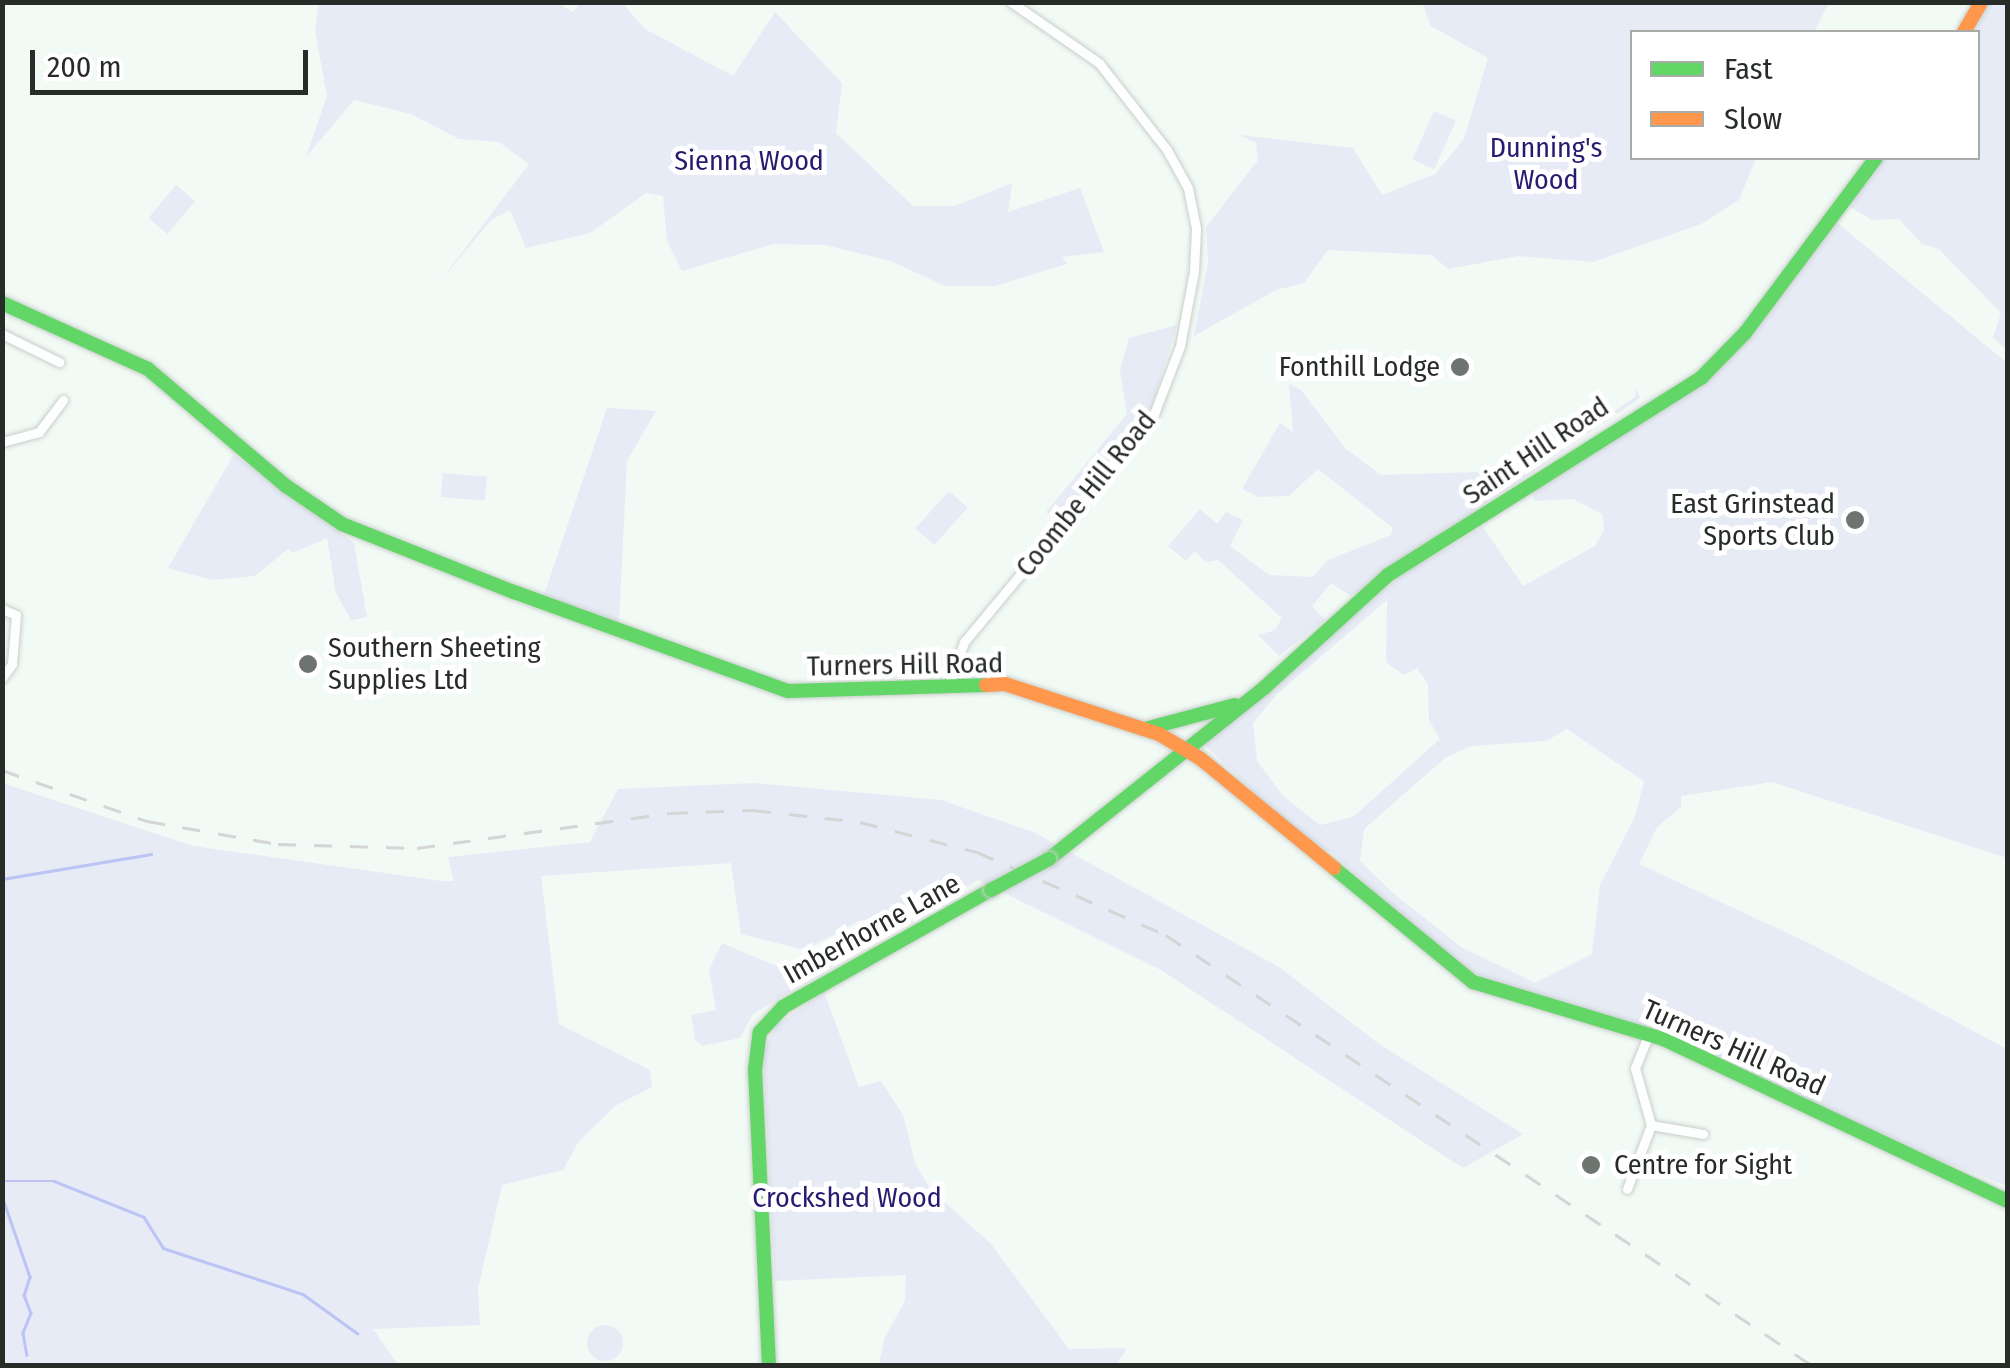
<!DOCTYPE html>
<style>
body{margin:0}
#map{position:relative;width:2010px;height:1368px;overflow:hidden;background:#f2faf5;font-family:"Fira Sans Condensed",sans-serif}
div>[style]{position:absolute}
.green>*{inset:0;background:#e6ebf6;transform-origin:0 0}
.round{border-radius:50%}
.stream>*{height:2.5px;margin:-1.25px;padding:0 1.25px;transform-origin:1.25px;border-radius:1.25px;background:#bcc3f5}
.roads{filter:drop-shadow(0 0 2px #c9cfcb) drop-shadow(0 0 2px #c9cfcb)}
.street>*{height:9px;margin:-4.5px;padding:0 4.5px;transform-origin:4.5px;border-radius:4.5px;background:#fdfefe}
.fast>*{height:14px;margin:-7px;padding:0 7px;transform-origin:7px;border-radius:7px;background:#63d668}
.slow>*{height:14px;margin:-7px;padding:0 7px;transform-origin:7px;border-radius:7px;background:#ff974d}
.rail>*{height:2.5px;margin-top:-1.25px;transform-origin:0;background:repeating-linear-gradient(90deg,#d3d6d5 0 18px,transparent 0 36px)}
.bridges{filter:drop-shadow(0 0 2px #c9cfcb) drop-shadow(0 0 2px #c9cfcb)}
.fast-bridge>*{height:14px;margin:-7px;padding:0 7px;transform-origin:7px;border-radius:7px;background:#63d668}
.dots>*{width:28px;height:28px;translate:-50% -50%;box-sizing:border-box;border:5px solid #fff;border-radius:50%}
span{translate:-50% -50%;white-space:nowrap;text-align:center;line-height:1.15;-webkit-text-stroke:10px #fff;paint-order:stroke}
.park-label{font-size:28px;color:#261b6f}
.poi-label{font-size:28px;color:#272c29}
.right{translate:-100% -50%;text-align:right}
.left{translate:0 -50%;text-align:left}
.street-label{font-size:28px;color:#272c29}
.frame{position:absolute;inset:0;border:5px solid #272c29;pointer-events:none}
.legend{position:absolute;left:1630px;top:30px;width:350px;height:130px;box-sizing:border-box;background:#fff;border:2px solid #a9aba9;margin:0;padding:12px 18px;list-style:none;font-size:30px;color:#272c29}
.legend li{display:flex;align-items:center;gap:20px;height:50px}
.legend b{width:50px;border:2px solid #a9aba9}
.scale{position:absolute;left:30px;top:50px;width:278px;height:45px;box-sizing:border-box;border:5px solid #272c29;border-top:0;padding-left:12px;font-size:30px;line-height:35px;white-space:nowrap;color:#272c29;-webkit-text-stroke:8px #fff;paint-order:stroke}
</style>
<div id="map">
<div class="green">
<div style="clip-path:polygon(558px 3px,573px 12px,580px 3px,622px 3px,645px 29px,733px 76px,775px 12px,842px 83px,836px 133px,913px 206px,955px 206px,1012px 183px,1008px 212px,1080px 188px,1104px 252px,1062px 257px,1067px 264px,995px 286px,945px 286px,891px 261px,825px 245px,773px 244px,682px 271px,667px 241px,663px 196px,646px 193px,590px 233px,526px 248px,510px 210px,491px 220px,440px 282px,529px 164px,499px 142px,459px 139px,411px 114px,354px 100px,306px 157px,327px 96px,315px 30px,319px 3px)"></div>
<div style="clip-path:polygon(1422px 3px,1422px 2px,1829px 3px,1814px 32px,1632px 32px,1632px 158px,1756px 158px,1739px 200px,1701px 224px,1593px 262px,1518px 256px,1448px 269px,1432px 255px,1328px 250px,1304px 283px,1276px 290px,1194px 336px,1208px 262px,1206px 227px,1258px 160px,1256px 143px,1239px 135px,1353px 148px,1382px 195px,1435px 174px,1464px 139px,1488px 58px,1431px 26px)"></div>
<div style="clip-path:polygon(1989px 3px,2007px 3px,2007px 350px,1993px 338px,2001px 313px,1939px 249px,1922px 244px,1899px 219px,1872px 220px,1847px 205px,1883px 158px,1978px 158px,1974px 32px)"></div>
<div style="left:1434px;top:111px;width:24px;height:53px;rotate:24deg"></div>
<div style="left:176px;top:185px;width:25px;height:43px;rotate:40deg"></div>
<div style="clip-path:polygon(evenodd,1835px 221px,2007px 363px,2007px 858px,1772px 782px,1681px 796px,1681px 807px,1657px 827px,1639px 864px,1813px 945px,2007px 1049px,2007px 1186px,1862px 1130px,1626px 1020px,1527px 998px,1479px 976px,1433px 947px,1333px 853px,1302px 839px,1202px 742px,1255px 704px,1400px 576px,1483px 527px,1523px 586px,1595px 546px,1604px 530px,1602px 514px,1573px 499px,1535px 501px,1531px 493px,1683px 395px,1835px 221px,1387px 600px,1386px 662px,1404px 675px,1417px 668px,1428px 684px,1429px 720px,1440px 739px,1353px 817px,1320px 825px,1283px 796px,1257px 761px,1253px 723px,1277px 694px,1387px 600px,1835px 221px,1567px 729px,1644px 781px,1635px 817px,1600px 885px,1592px 954px,1535px 983px,1461px 947px,1393px 893px,1360px 861px,1364px 829px,1445px 758px,1471px 746px,1546px 741px,1567px 729px)"></div>
<div style="clip-path:polygon(1177px 325px,1152px 407px,1056px 522px,1046px 512px,1127px 414px,1120px 370px,1129px 338px)"></div>
<div style="clip-path:polygon(1289px 384px,1301px 390px,1346px 449px,1381px 475px,1511px 471px,1600px 421px,1635px 397px,1636px 387px,1640px 398px,1351px 596px,1331px 583px,1312px 606px,1325px 620px,1279px 656px,1258px 635px,1275px 630px,1282px 618px,1218px 560px,1206px 562px,1195px 551px,1186px 561px,1168px 546px,1200px 509px,1217px 524px,1226px 512px,1243px 520px,1230px 546px,1269px 575px,1313px 577px,1328px 560px,1391px 535px,1393px 528px,1318px 469px,1289px 496px,1258px 497px,1242px 489px,1280px 423px,1293px 432px)"></div>
<div style="clip-path:polygon(607px 408px,656px 411px,627px 461px,619px 623px,544px 595px)"></div>
<div style="clip-path:polygon(234px 454px,354px 543px,367px 617px,351px 620px,336px 593px,327px 538px,293px 553px,288px 549px,255px 576px,212px 580px,168px 568px)"></div>
<div style="left:443px;top:473px;width:44px;height:24px;rotate:5deg"></div>
<div style="left:949px;top:491px;width:25px;height:50px;rotate:42deg"></div>
<div style="clip-path:polygon(2px 783px,193px 846px,441px 881px,454px 881px,448px 857px,590px 842px,618px 789px,755px 783px,941px 800px,1033px 832px,1279px 967px,1379px 1044px,1523px 1134px,1463px 1168px,1161px 970px,978px 880px,901px 926px,861px 920px,805px 950px,741px 934px,731px 863px,541px 876px,559px 1024px,650px 1070px,652px 1087px,615px 1106px,579px 1141px,563px 1170px,502px 1185px,478px 1289px,480px 1325px,373px 1329px,398px 1365px,4px 1365px)"></div>
<div style="clip-path:polygon(722px 943px,788px 971px,817px 967px,849px 943px,862px 948px,753px 1014px,740px 1038px,702px 1046px,695px 1040px,691px 1015px,716px 1010px,709px 969px)"></div>
<div style="clip-path:polygon(824px 992px,859px 1087px,881px 1081px,903px 1115px,915px 1163px,930px 1189px,991px 1244px,1069px 1349px,1127px 1348px,1116px 1365px,879px 1365px,884px 1339px,905px 1301px,906px 1275px,775px 1281px,763px 1053px,776px 1026px)"></div>
<div class="round" style="left:587px;top:1325px;width:36px;height:36px"></div>
</div>
<div class="stream">
<div style="left:2px;top:879px;width:151px;rotate:-9.5deg"></div>
<div style="left:2px;top:1181px;width:52px"></div>
<div style="left:54px;top:1181px;width:97px;rotate:21.8deg"></div>
<div style="left:144px;top:1217px;width:36px;rotate:58deg"></div>
<div style="left:163px;top:1248px;width:147px;rotate:18.2deg"></div>
<div style="left:303px;top:1294px;width:67px;rotate:35.8deg"></div>
<div style="left:2px;top:1196px;width:86px;rotate:70.9deg"></div>
<div style="left:30px;top:1277px;width:19px;rotate:108deg"></div>
<div style="left:24px;top:1295px;width:19px;rotate:69deg"></div>
<div style="left:31px;top:1313px;width:22px;rotate:112deg"></div>
<div style="left:23px;top:1333px;width:22px;rotate:80deg"></div>
</div>
<div class="roads">
<div class="street">
<div style="left:2px;top:334px;width:64px;rotate:26.2deg"></div>
<div style="left:2px;top:442px;width:38px;rotate:-15deg"></div>
<div style="left:39px;top:432px;width:40px;rotate:-53deg"></div>
<div style="left:2px;top:609px;width:15px;rotate:23deg"></div>
<div style="left:16px;top:615px;width:49px;rotate:94.7deg"></div>
<div style="left:12px;top:664px;width:17px;rotate:126deg"></div>
<div style="left:949px;top:684px;width:45px;rotate:-70.3deg"></div>
<div style="left:964px;top:642px;width:297px;rotate:-50.2deg"></div>
<div style="left:1154px;top:414px;width:73px;rotate:-69.1deg"></div>
<div style="left:1180px;top:346px;width:76px;rotate:-79.4deg"></div>
<div style="left:1194px;top:271px;width:43px;rotate:-87.3deg"></div>
<div style="left:1196px;top:228px;width:41px;rotate:-101.3deg"></div>
<div style="left:1188px;top:188px;width:43px;rotate:-118.9deg"></div>
<div style="left:1167px;top:150px;width:110px;rotate:-128deg"></div>
<div style="left:1099px;top:63px;width:107px;rotate:-145.3deg"></div>
<div style="left:1651px;top:1125px;width:53px;rotate:9.8deg"></div>
<div style="left:1627px;top:1189px;width:68px;rotate:-69.4deg"></div>
<div style="left:1651px;top:1125px;width:59px;rotate:-105.7deg"></div>
<div style="left:1635px;top:1068px;width:37px;rotate:-68deg"></div>
</div>
<div class="fast">
<div style="left:2px;top:303px;width:160px;rotate:24.3deg"></div>
<div style="left:148px;top:369px;width:181px;rotate:40.3deg"></div>
<div style="left:286px;top:486px;width:68px;rotate:34.2deg"></div>
<div style="left:342px;top:524px;width:185px;rotate:21.6deg"></div>
<div style="left:514px;top:592px;width:291px;rotate:19.9deg"></div>
<div style="left:788px;top:691px;width:198px;rotate:-1.7deg"></div>
<div style="left:1145px;top:729px;width:93px;rotate:-14.9deg"></div>
<div style="left:1049px;top:859px;width:276px;rotate:-38.5deg"></div>
<div style="left:1265px;top:687px;width:166px;rotate:-42.3deg"></div>
<div style="left:1388px;top:575px;width:371px;rotate:-32.2deg"></div>
<div style="left:1702px;top:377px;width:62px;rotate:-45.7deg"></div>
<div style="left:1745px;top:333px;width:219px;rotate:-53.2deg"></div>
<div style="left:1334px;top:868px;width:180px;rotate:39.4deg"></div>
<div style="left:1473px;top:982px;width:198px;rotate:16.7deg"></div>
<div style="left:1663px;top:1039px;width:381px;rotate:25.2deg"></div>
<div style="left:769px;top:1366px;width:296px;rotate:-92.7deg"></div>
<div style="left:755px;top:1070px;width:38px;rotate:-83deg"></div>
<div style="left:760px;top:1032px;width:34px;rotate:-47deg"></div>
<div style="left:783px;top:1007px;width:239px;rotate:-29.4deg"></div>
</div>
<div class="slow">
<div style="left:1964px;top:32px;width:34px;rotate:-60deg"></div>
<div style="left:986px;top:685px;width:19px;rotate:-3deg"></div>
<div style="left:1005px;top:684px;width:162px;rotate:18deg"></div>
<div style="left:1159px;top:734px;width:49px;rotate:30.8deg"></div>
<div style="left:1201px;top:759px;width:172px;rotate:39.3deg"></div>
</div>
</div>
<div class="rail">
<div style="left:2px;top:770px;width:154px;rotate:19.4deg"></div>
<div style="left:147px;top:821px;width:133px;rotate:10deg"></div>
<div style="left:278px;top:844px;width:139px;rotate:1.6deg"></div>
<div style="left:417px;top:848px;width:255px;rotate:-7.9deg"></div>
<div style="left:670px;top:813px;width:83px;rotate:-2.1deg"></div>
<div style="left:753px;top:810px;width:108px;rotate:6.4deg"></div>
<div style="left:860px;top:822px;width:121px;rotate:14.4deg"></div>
<div style="left:977px;top:852px;width:206px;rotate:23.7deg"></div>
<div style="left:1166px;top:935px;width:777px;rotate:33.67deg"></div>
</div>
<div class="bridges">
<div class="fast-bridge">
<div style="left:991px;top:890px;width:66px;rotate:-28.1deg"></div>
</div>
</div>
<div class="dots">
<div style="left:1460px;top:367px;background:#6e7470"></div>
<div style="left:1855px;top:520px;background:#6e7470"></div>
<div style="left:308px;top:664px;background:#6e7470"></div>
<div style="left:1591px;top:1165px;background:#6e7470"></div>
</div>
<div class="park-label">
<span style="left:1546px;top:164px">Dunning's<br>Wood</span>
<span style="left:749px;top:161px">Sienna Wood</span>
<span style="left:847px;top:1198px">Crockshed Wood</span>
</div>
<div class="poi-label">
<span class="right" style="left:1440px;top:367px">Fonthill Lodge</span>
<span class="right" style="left:1835px;top:520px">East Grinstead<br>Sports Club</span>
<span class="left" style="left:328px;top:664px">Southern Sheeting<br>Supplies Ltd</span>
<span class="left" style="left:1614px;top:1165px">Centre for Sight</span>
</div>
<div class="street-label">
<span style="left:1536px;top:451px;rotate:-34deg">Saint Hill Road</span>
<span style="left:1086px;top:494px;rotate:-51deg">Coombe Hill Road</span>
<span style="left:905px;top:665px;rotate:-1deg">Turners Hill Road</span>
<span style="left:872px;top:929px;rotate:-29deg">Imberhorne Lane</span>
<span style="left:1734px;top:1048px;rotate:24deg">Turners Hill Road</span>
</div>
<div class="frame"></div>
<ul class="legend">
<li><b style="height:12px;background:#63d668"></b>Fast</li>
<li><b style="height:12px;background:#ff974d"></b>Slow</li>
</ul>
<div class="scale">200 m</div>
</div>
